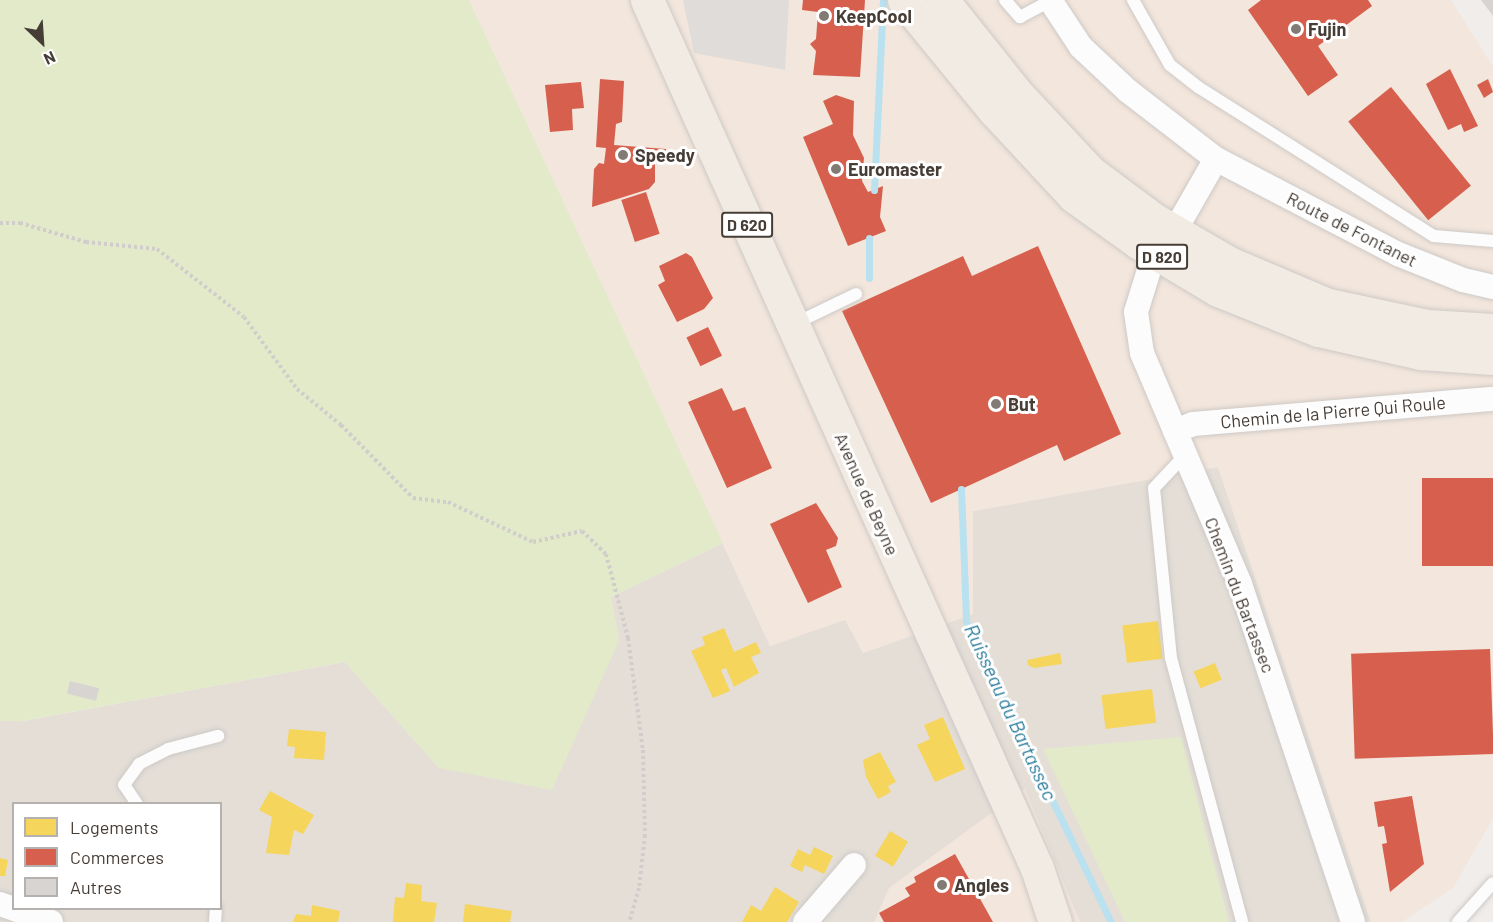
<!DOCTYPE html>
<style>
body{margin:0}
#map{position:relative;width:1493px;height:922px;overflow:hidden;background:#f0edea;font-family:Barlow,sans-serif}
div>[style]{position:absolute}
.residential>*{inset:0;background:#e4ded7}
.commercial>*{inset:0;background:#f3e6dc}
.green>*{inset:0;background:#e2eaca}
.parking>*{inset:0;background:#dfdcda}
.homes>*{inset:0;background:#f6d55c;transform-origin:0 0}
.shops>*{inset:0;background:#d6604d;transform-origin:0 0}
.stream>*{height:7px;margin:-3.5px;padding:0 3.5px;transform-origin:3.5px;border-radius:3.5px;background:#b9e1ef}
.building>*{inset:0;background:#d8d4d1;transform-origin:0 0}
.path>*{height:4px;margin-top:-2px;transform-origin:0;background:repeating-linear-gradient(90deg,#d1cdcb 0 3px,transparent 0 6px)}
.roads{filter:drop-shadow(0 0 2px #cdc9c6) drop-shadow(0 0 2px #cdc9c6)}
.lane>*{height:12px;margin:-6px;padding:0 6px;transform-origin:6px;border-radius:6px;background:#fdfcfc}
.street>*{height:24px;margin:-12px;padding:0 12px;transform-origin:12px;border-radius:12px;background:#fdfcfc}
.primary>*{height:33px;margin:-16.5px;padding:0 16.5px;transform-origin:16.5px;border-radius:16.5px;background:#f1ebe3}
.dots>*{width:16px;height:16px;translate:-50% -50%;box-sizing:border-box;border:3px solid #fff;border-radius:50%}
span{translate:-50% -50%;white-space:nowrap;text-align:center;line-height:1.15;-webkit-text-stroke:6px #fff;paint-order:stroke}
.shield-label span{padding:2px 4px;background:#fff;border:2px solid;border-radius:4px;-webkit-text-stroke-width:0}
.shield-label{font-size:16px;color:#463d36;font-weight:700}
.poi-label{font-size:18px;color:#463d36;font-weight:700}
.left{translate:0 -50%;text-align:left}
.street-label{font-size:18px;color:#463d36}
.water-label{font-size:20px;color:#2a7c9b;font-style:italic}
.legend{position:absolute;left:12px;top:802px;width:210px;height:108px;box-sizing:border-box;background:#fff;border:2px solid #b5b1af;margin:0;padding:8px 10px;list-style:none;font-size:18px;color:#463d36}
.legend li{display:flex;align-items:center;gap:12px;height:30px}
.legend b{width:30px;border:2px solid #b5b1af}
.north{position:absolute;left:12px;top:12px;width:60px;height:60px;-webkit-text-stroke:4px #fff;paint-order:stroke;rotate:155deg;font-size:16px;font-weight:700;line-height:24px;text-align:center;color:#463d36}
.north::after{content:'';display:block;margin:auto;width:21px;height:27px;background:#463d36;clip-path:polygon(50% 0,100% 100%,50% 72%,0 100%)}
</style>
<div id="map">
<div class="residential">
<div style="clip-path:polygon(evenodd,1218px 467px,1371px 922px,0 922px,0 721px,23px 721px,345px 662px,439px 768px,619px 641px,611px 597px,723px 543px,770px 646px,846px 619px,863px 653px,973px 614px,973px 511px,1218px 467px,14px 804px,220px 804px,220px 908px,14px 908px,14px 804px)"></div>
</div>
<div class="commercial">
<div style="clip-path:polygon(469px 0,1451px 0,1493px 67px,1493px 818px,1453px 888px,1402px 922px,1371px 922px,1218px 467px,973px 511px,973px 614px,863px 653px,845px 620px,770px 646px)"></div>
<div style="clip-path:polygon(1025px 788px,1080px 922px,874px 922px,889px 888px)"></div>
</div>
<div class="green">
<div style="clip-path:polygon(0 0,469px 0,723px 543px,611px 597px,619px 641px,552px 790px,439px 768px,345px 662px,22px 721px,0 721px)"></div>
<div style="clip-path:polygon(1181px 737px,1229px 922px,1125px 922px,1043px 749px)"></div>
</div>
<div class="parking">
<div style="clip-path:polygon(683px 0,789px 0,785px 70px,694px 53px)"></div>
</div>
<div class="homes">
<div style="left:1158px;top:621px;width:38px;height:36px;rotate:83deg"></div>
<div style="clip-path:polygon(724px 628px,734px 652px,756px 642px,761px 653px,751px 657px,759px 673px,734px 687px,726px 668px,721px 670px,730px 691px,713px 698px,691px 651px,705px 645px,702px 637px)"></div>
<div style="clip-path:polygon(1060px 653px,1062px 664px,1034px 668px,1028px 665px,1027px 660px)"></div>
<div style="left:1215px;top:663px;width:18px;height:23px;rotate:68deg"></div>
<div style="left:1152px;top:689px;width:34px;height:51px;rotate:83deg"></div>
<div style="clip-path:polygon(943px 717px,965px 769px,935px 782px,917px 745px,930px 739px,924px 725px)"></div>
<div style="clip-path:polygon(289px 729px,326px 732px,324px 760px,294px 758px,295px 747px,287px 746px)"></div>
<div style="clip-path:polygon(880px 752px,896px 782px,888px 786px,891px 792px,878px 799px,866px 777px,863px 760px)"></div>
<div style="clip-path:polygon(270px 791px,314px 815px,303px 834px,294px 830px,289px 855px,266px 853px,272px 817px,259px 810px)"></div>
<div style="left:890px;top:831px;width:21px;height:29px;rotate:31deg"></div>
<div style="clip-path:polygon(814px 847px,833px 856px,824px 874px,805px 865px,802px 872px,790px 866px,798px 849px,810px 855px)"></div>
<div style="clip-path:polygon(0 858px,8px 860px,5px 876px,0 876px)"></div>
<div style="clip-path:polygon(406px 883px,422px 885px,421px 901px,437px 903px,434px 922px,393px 922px,395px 897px,404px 898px)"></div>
<div style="clip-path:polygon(775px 887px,799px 902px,787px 922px,742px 922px,751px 905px,761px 911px)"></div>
<div style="clip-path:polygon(465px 904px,512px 911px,510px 922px,463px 922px)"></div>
<div style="clip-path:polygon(312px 905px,340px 911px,338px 922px,293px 922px,296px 914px,311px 916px)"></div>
</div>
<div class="shops">
<div style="clip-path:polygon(803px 0,865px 0,860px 77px,813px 75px,816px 51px,810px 44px,816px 39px,818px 12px,802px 10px)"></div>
<div style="clip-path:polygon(1261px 0,1368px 0,1372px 6px,1318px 46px,1338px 75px,1308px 96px,1248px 10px)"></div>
<div style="clip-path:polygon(1450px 69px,1478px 126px,1464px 132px,1461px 124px,1448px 130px,1426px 84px)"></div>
<div style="clip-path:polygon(600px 79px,624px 81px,622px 122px,616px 124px,614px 145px,666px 149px,666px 164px,655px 163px,655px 182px,649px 189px,592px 207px,594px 169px,599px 163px,604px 164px,606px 148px,596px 147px)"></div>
<div style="clip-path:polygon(1488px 79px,1493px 92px,1484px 98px,1477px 85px)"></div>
<div style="clip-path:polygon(581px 82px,584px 108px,572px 109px,573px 130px,550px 132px,545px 85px)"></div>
<div style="left:1391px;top:87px;width:127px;height:55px;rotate:51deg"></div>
<div style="clip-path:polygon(836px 95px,854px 101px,853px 135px,864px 158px,862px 181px,868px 192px,883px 186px,880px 217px,886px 231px,848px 246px,803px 137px,833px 124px,823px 101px)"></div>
<div style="left:646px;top:192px;width:44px;height:26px;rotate:72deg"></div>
<div style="clip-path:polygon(1038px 246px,1121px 434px,1064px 461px,1057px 445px,931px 503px,842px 311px,963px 256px,972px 276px)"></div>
<div style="clip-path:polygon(686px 253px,692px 257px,713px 298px,704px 309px,677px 322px,658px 285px,665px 281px,659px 266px)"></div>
<div style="left:708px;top:327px;width:32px;height:24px;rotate:64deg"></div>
<div style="clip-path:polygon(722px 388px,733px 411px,745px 407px,772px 468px,727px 488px,688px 402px)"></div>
<div style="left:1493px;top:478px;width:88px;height:71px;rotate:90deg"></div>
<div style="clip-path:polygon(816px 503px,838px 538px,836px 546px,826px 550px,842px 587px,808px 603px,770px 524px)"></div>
<div style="left:1490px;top:649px;width:105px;height:139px;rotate:88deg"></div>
<div style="clip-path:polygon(1412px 796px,1424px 864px,1390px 892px,1382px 844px,1387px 843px,1384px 826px,1378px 827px,1374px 802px)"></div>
<div style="clip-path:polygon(955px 854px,993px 922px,884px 922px,879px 913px,910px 896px,905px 888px,916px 882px,914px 877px)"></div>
</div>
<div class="stream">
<div style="left:874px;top:190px;width:190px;rotate:-87.3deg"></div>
<div style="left:869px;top:238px;width:40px;rotate:90deg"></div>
<div style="left:961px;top:489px;width:132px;rotate:87.8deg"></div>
<div style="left:966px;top:621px;width:334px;rotate:64.3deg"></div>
</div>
<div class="building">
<div style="clip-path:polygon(1481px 0,1493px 0,1493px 16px)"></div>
<div style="left:70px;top:681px;width:30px;height:13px;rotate:14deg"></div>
</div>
<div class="path">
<div style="left:0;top:223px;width:20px"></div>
<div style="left:20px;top:223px;width:69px;rotate:16.1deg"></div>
<div style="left:86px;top:242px;width:71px;rotate:5.6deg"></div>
<div style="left:157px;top:249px;width:110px;rotate:38deg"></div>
<div style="left:244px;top:317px;width:89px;rotate:53.6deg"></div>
<div style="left:297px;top:389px;width:57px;rotate:39.3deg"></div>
<div style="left:341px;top:425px;width:103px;rotate:45.4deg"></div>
<div style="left:413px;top:498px;width:35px;rotate:7deg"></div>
<div style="left:448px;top:502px;width:94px;rotate:25.2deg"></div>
<div style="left:533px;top:542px;width:50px;rotate:-12.7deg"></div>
<div style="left:582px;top:531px;width:33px;rotate:44deg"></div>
<div style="left:606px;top:554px;width:87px;rotate:75.3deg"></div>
<div style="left:628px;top:638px;width:113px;rotate:82.4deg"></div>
<div style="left:643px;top:750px;width:85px;rotate:88.7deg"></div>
<div style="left:645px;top:835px;width:53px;rotate:96.5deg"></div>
<div style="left:639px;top:888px;width:35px;rotate:106deg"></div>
</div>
<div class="roads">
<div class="lane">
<div style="left:1005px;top:0;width:23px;rotate:49deg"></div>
<div style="left:1020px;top:17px;width:36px;rotate:-28deg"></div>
<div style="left:1133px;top:0;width:75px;rotate:60.4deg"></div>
<div style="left:1170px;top:65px;width:36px;rotate:38deg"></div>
<div style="left:1198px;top:87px;width:279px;rotate:32.3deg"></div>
<div style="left:1434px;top:236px;width:59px;rotate:4.8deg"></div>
<div style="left:794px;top:324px;width:69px;rotate:-25.8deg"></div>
<div style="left:1185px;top:455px;width:45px;rotate:133.2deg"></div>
<div style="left:1154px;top:488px;width:171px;rotate:84.3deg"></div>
<div style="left:1171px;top:658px;width:273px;rotate:74.9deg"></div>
<div style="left:137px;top:804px;width:23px;rotate:-124deg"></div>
<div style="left:124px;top:785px;width:26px;rotate:-54deg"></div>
<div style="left:139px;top:764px;width:33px;rotate:-27deg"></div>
<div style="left:168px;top:749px;width:52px;rotate:-14.6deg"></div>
<div style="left:215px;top:922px;width:14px;rotate:-86deg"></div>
<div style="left:1458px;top:922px;width:52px;rotate:-48.1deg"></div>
</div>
<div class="street">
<div style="left:1050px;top:0;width:56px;rotate:56.6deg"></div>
<div style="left:1081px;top:47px;width:64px;rotate:43.1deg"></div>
<div style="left:1128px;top:91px;width:111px;rotate:37.7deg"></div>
<div style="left:1216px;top:159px;width:205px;rotate:27.6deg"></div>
<div style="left:1398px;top:254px;width:70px;rotate:21.8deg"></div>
<div style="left:1463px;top:280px;width:31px;rotate:13deg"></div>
<div style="left:1181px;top:220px;width:70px;rotate:-60.2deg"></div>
<div style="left:1149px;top:270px;width:44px;rotate:107.2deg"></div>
<div style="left:1136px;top:312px;width:41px;rotate:81.7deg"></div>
<div style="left:1142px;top:353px;width:251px;rotate:67deg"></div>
<div style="left:1240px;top:584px;width:356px;rotate:71.5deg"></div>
<div style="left:1175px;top:431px;width:19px;rotate:-21deg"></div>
<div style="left:1193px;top:424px;width:301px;rotate:-4.8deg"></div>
<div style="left:0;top:904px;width:54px;rotate:19.4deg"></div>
<div style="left:805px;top:922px;width:75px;rotate:-49.3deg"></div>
</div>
<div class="primary">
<div style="left:647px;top:0;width:952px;rotate:65.81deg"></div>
<div style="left:1037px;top:868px;width:57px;rotate:71.6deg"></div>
<div style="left:904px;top:0;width:144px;rotate:50.7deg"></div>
<div style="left:995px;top:111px;width:116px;rotate:47.1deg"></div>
<div style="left:1074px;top:196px;width:79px;rotate:35.7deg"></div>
<div style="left:1138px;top:242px;width:93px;rotate:31deg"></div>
<div style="left:1218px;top:290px;width:108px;rotate:21.8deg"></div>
<div style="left:1318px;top:330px;width:106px;rotate:12.6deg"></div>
<div style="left:1421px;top:353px;width:72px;rotate:4deg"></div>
<div style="left:942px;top:0;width:120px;rotate:51.4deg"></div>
<div style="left:1017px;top:94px;width:107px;rotate:46.9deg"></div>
<div style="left:1090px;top:172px;width:79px;rotate:36.7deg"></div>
<div style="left:1153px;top:219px;width:90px;rotate:30deg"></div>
<div style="left:1231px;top:264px;width:105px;rotate:22.9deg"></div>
<div style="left:1328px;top:305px;width:101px;rotate:12deg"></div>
<div style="left:1427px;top:326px;width:66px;rotate:3.5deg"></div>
</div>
</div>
<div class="dots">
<div style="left:824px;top:16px;background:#827b75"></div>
<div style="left:1296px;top:29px;background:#827b75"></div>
<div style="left:623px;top:155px;background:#827b75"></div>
<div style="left:836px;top:169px;background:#827b75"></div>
<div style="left:996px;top:404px;background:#827b75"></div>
<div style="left:942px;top:885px;background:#827b75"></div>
</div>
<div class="shield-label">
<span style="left:747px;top:225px">D 620</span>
<span style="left:1162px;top:257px">D 820</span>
</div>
<div class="poi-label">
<span class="left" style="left:836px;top:16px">KeepCool</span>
<span class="left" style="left:1308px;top:29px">Fujin</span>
<span class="left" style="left:635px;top:155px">Speedy</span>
<span class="left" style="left:848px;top:169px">Euromaster</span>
<span class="left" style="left:1008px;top:404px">But</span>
<span class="left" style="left:954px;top:885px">Angles</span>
</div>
<div class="street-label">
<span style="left:1352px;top:229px;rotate:27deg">Route de Fontanet</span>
<span style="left:1333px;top:412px;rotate:-5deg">Chemin de la Pierre Qui Roule</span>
<span style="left:867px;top:494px;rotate:66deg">Avenue de Beyne</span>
<span style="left:1240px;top:595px;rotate:69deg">Chemin du Bartassec</span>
</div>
<div class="water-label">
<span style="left:1011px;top:712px;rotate:65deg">Ruisseau du Bartassec</span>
</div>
<ul class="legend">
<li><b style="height:16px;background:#f6d55c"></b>Logements</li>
<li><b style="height:16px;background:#d6604d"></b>Commerces</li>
<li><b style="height:16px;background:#d8d4d1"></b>Autres</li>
</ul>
<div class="north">N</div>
</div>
